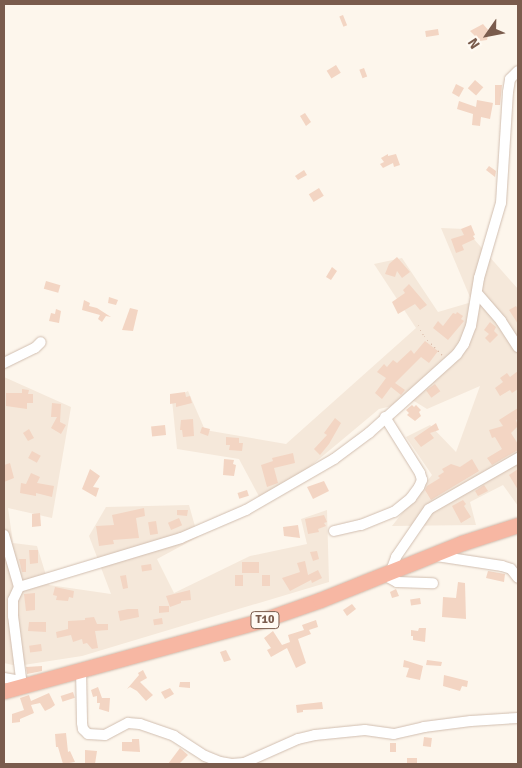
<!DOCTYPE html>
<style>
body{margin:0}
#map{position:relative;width:522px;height:768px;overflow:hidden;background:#fdf6ec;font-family:Signika,sans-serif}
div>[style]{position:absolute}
.residential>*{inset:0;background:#f5e8da}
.building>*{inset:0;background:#f3d5c3;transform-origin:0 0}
.path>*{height:1px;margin-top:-0.5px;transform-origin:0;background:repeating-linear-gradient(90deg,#d9b8a5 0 1px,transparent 0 5px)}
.roads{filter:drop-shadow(0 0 1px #d1beb0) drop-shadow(0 0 1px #d1beb0)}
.minor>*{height:10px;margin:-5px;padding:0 5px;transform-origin:5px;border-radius:5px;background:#fff}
.highway>*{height:15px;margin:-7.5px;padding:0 7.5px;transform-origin:7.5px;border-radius:7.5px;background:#f7b7a3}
span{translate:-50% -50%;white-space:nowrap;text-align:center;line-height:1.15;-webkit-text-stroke:4.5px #fffaf3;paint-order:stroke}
.shield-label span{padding:1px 4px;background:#fffaf3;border:1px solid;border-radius:4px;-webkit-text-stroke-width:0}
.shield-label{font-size:12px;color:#7a5c4d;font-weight:700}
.frame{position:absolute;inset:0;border:5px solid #7a5c4d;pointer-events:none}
.north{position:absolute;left:462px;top:10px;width:50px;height:50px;-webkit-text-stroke:4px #fffaf3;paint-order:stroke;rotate:237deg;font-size:14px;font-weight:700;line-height:20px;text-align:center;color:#7a5c4d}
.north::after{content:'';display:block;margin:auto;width:18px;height:22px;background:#7a5c4d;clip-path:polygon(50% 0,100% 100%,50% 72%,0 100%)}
</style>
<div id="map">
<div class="residential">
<div style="clip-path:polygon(441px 228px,465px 229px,518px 289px,518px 506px,503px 485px,470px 502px,476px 525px,392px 526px,432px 475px,406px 437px,430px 425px,456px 452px,480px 386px,427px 409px,414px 401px,379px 409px,276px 495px,262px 502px,239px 459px,177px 449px,172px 400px,188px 391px,205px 430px,286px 444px,416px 328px,374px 264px,402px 258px,438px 312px,472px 302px)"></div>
<div style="clip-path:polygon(4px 377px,71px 407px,52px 518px,8px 508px,13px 543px,37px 546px,49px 585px,111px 594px,89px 536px,106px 507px,189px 505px,198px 537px,157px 559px,174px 593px,250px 556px,307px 544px,301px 519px,327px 510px,329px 582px,82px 656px,17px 666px,4px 663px)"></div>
</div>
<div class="building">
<div style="left:343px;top:15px;width:11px;height:4px;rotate:68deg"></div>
<div style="clip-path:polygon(483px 24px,489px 31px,487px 40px,480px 41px,470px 31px)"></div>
<div style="left:438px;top:29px;width:6px;height:13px;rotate:81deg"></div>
<div style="left:336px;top:65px;width:9px;height:11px;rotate:58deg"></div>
<div style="left:364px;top:68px;width:9px;height:5px;rotate:69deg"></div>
<div style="left:475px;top:80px;width:11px;height:11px;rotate:41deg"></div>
<div style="clip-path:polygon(456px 84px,464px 88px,459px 97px,452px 93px)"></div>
<div style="clip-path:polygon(495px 85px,502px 85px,500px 105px,495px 105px)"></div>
<div style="clip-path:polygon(477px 100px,493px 103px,490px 119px,481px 117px,480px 126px,472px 125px,473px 114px,457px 109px,459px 101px,476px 107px)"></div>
<div style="clip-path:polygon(305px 113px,311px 122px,306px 126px,300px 116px)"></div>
<div style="clip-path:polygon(388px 154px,388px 156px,396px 154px,400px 165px,394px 167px,393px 163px,383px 168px,380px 164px,384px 162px,381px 158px)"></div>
<div style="clip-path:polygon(489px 166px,496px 171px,495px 177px,486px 170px)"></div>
<div style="clip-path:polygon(304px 170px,307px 175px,298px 180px,295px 176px)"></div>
<div style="left:319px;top:188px;width:9px;height:12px;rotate:58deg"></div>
<div style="clip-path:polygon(471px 225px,475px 235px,473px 236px,475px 239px,462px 245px,464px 250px,456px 253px,451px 239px,464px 235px,461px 229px)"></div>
<div style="clip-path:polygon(397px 257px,410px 272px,402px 278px,397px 271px,395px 277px,385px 274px,389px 264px)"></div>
<div style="clip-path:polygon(332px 267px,337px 271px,331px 280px,326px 277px)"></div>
<div style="left:46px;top:281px;width:15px;height:8px;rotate:16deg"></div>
<div style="clip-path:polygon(409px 284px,427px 305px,420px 310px,415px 304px,398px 314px,392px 302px,405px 293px,403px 290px)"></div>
<div style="clip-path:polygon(109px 297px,118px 300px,116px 305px,108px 303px)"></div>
<div style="clip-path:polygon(84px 300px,90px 303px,89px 306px,97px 308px,111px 317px,106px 316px,102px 322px,98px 319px,100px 315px,82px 310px)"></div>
<div style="clip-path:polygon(516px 306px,518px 309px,518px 324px,509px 310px)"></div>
<div style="clip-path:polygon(130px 308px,138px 310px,133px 331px,122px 330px)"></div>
<div style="clip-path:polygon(56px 309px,61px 311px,59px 323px,49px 321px,51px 313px,55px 314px)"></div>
<div style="clip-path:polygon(457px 312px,463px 316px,461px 319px,464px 321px,448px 340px,433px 328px,438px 321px,443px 326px,453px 313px,456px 314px)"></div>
<div style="clip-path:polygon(490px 322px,496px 327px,494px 331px,498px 335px,490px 343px,485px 338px,489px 334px,484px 330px)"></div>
<div style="clip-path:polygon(425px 341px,438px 351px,429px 363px,421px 357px,395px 383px,405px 390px,401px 395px,391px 387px,382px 399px,375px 393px,386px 378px,377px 372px,384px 364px,387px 367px,393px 360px,397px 363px,411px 350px,414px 354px)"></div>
<div style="clip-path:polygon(518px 371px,518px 389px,512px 393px,510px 390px,500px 396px,495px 388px,503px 382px,500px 378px,507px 373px,510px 377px)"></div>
<div style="left:435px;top:384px;width:9px;height:11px;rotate:54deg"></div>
<div style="clip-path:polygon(22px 389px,29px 390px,28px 394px,33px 394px,33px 403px,27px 403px,27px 409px,6px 406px,6px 393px,22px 393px)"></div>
<div style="clip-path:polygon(185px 392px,186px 397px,190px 396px,192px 403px,176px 407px,176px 403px,170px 404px,170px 394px)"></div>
<div style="clip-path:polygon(52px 403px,61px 404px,60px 422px,66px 425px,61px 434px,51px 428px,57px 417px,51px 417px)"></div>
<div style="clip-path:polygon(412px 405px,414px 407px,416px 405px,421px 410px,419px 412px,421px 416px,415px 421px,407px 415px,409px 413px,406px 410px)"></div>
<div style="clip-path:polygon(518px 408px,518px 419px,516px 420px,518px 426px,511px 433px,518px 444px,518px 450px,492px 465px,487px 458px,502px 449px,495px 437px,492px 438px,489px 430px,503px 426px,499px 420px)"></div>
<div style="clip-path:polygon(335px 418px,341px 423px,329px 444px,320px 455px,314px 449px,327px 435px,324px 433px)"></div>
<div style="clip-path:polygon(193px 419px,194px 436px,183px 437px,182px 430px,180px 430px,181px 420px)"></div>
<div style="clip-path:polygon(436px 423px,439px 430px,430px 433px,434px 438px,421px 447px,414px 438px)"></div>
<div style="left:165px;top:425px;width:10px;height:14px;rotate:84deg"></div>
<div style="clip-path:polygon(202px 427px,210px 429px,208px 436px,200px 433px)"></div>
<div style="clip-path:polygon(29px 429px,34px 438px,28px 441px,23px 433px)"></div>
<div style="clip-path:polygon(226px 437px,239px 438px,239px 443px,243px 443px,242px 451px,229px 450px,230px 445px,226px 445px)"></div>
<div style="left:32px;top:451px;width:10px;height:8px;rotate:29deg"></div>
<div style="clip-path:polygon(293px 453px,295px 463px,274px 468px,278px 483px,267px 487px,261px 465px,273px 461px,272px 458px)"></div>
<div style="clip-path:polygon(224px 459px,234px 460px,233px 464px,236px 465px,234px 476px,223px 475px)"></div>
<div style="clip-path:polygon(472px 459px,479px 471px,431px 500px,425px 490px,427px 486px,440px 478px,438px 476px,444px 472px,442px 469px,451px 464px,460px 467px)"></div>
<div style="clip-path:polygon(10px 463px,14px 478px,4px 482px,4px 465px)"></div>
<div style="clip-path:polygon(90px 469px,100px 476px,93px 487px,99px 488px,96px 497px,82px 489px)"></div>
<div style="clip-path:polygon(518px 469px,518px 490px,509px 475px)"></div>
<div style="clip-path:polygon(31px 473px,40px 477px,37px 483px,54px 486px,52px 497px,36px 493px,36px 496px,20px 493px,21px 483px,26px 484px)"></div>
<div style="clip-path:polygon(324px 481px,329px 491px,313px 499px,307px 487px)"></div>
<div style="clip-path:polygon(484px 485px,488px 491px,478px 496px,475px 491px)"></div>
<div style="left:247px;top:490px;width:6px;height:10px;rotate:72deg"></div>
<div style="clip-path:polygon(463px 500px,466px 504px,464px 506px,471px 517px,461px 523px,452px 506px)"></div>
<div style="clip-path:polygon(144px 508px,145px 516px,136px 518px,139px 538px,113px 540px,114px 544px,99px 546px,96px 526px,114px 525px,112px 515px)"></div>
<div style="clip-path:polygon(177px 510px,188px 510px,187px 516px,177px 515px)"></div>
<div style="clip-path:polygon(40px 513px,41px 526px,32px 527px,32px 514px)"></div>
<div style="clip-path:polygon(324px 515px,327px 522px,324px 523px,326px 526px,318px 529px,319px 532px,308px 534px,305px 519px)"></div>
<div style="left:179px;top:518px;width:8px;height:12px;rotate:67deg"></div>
<div style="left:156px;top:521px;width:13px;height:8px;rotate:81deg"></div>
<div style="clip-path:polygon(298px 525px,300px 538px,284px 536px,283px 527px)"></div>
<div style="clip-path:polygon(29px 550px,38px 550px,38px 563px,30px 564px)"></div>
<div style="clip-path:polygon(317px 551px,319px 559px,313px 561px,310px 552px)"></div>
<div style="clip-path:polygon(19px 559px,26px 559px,26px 572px,22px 572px)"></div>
<div style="clip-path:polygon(305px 561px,308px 575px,318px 570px,322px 578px,312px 583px,311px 580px,290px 591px,282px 578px,300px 572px,297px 563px)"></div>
<div style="left:242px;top:562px;width:17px;height:11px"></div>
<div style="left:151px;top:564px;width:6px;height:10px;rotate:81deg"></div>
<div style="clip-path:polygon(488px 571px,505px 574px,504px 582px,486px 578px)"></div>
<div style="clip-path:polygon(126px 575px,128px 588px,123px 589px,120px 576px)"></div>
<div style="left:235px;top:575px;width:8px;height:11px"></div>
<div style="left:270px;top:575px;width:11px;height:8px;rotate:90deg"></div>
<div style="clip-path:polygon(458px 582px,465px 583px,466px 619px,442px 617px,443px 597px,456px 598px)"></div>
<div style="clip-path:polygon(55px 587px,74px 591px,73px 598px,69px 597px,68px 601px,56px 600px,57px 596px,53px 595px)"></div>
<div style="clip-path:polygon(396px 589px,399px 596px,392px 598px,390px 592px)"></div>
<div style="clip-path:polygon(190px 590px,191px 600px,181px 601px,181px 603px,170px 607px,166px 596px)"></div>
<div style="clip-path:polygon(35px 593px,35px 610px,26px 611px,24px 594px)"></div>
<div style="left:420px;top:598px;width:6px;height:10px;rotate:81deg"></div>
<div style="clip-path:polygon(352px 604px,356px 609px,347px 616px,343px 610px)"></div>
<div style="clip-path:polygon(159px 606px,169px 606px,169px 612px,159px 613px)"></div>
<div style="clip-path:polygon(128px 609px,138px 609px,139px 617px,120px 621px,118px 611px)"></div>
<div style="clip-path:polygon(94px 617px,97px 624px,108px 624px,108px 630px,95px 631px,98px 648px,92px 649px,87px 643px,83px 644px,82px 639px,73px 642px,71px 635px,57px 638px,56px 632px,68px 629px,68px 621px,85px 620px,85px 618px)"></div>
<div style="left:162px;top:618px;width:6px;height:9px;rotate:81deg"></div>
<div style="clip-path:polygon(316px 620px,318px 627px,309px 630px,311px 634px,298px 639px,306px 663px,296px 668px,287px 648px,271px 657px,267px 650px,271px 648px,264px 638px,273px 631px,282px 645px,290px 642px,288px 635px,304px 630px,302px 625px)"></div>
<div style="clip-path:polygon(29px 622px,46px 622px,46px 632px,28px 631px)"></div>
<div style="clip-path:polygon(419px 628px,426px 628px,425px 642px,413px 640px,413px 636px,411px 636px,411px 630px,418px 631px)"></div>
<div style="left:41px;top:644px;width:7px;height:12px;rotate:82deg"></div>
<div style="clip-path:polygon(226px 650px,231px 660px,224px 662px,220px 652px)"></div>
<div style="clip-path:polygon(404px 660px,423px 666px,420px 680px,406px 677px,409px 668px,403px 667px)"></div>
<div style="clip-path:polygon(427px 660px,442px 662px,441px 666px,426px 665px)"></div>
<div style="clip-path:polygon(42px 666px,42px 671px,27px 674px,26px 667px)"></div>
<div style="clip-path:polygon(143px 670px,147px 678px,140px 682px,153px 695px,146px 701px,137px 691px,130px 687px,127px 689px,139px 675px,138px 673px)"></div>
<div style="clip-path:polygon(444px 675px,468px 681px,467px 687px,462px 686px,460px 691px,443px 686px)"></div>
<div style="clip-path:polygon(180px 682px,190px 682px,190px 688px,179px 687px)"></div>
<div style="clip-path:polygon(98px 687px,102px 698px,110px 698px,109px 712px,99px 709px,100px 703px,97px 703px,97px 696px,93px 697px,91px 690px)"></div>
<div style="clip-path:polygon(170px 688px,174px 694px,165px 699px,161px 692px)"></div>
<div style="left:73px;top:692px;width:6px;height:13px;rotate:72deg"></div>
<div style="clip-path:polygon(49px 693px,55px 705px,51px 708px,45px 711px,40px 703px,31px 705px,34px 713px,20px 719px,20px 722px,12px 723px,12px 714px,24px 710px,20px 698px,29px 695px,31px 701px)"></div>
<div style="clip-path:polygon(322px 702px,323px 709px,303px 710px,303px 712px,297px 713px,296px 705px)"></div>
<div style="clip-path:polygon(66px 733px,68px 752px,70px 751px,75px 762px,63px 764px,58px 747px,56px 747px,55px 734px)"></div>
<div style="left:424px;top:737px;width:8px;height:9px;rotate:7deg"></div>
<div style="clip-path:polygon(132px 739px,139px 739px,140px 752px,122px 751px,122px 742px,132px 742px)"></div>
<div style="left:390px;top:743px;width:6px;height:9px"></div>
<div style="clip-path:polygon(180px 748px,188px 755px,179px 764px,168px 764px)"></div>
<div style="clip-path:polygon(85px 750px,97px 751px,95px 764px,85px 764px)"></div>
<div style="left:407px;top:758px;width:10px;height:6px"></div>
</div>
<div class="path">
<div style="left:418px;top:325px;width:13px;rotate:61deg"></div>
<div style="left:424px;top:336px;width:28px;rotate:46deg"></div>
</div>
<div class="roads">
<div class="minor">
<div style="left:477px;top:293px;width:37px;rotate:49deg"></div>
<div style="left:501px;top:321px;width:31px;rotate:57deg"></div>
<div style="left:4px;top:363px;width:34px;rotate:-26deg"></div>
<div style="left:35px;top:348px;width:8px;rotate:-45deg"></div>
<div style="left:334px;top:531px;width:28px;rotate:-13deg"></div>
<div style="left:361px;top:525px;width:35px;rotate:-22deg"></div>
<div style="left:394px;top:512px;width:22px;rotate:-39deg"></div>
<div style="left:411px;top:498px;width:14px;rotate:-54deg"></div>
<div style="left:419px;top:487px;width:8px;rotate:-67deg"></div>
<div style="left:422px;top:480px;width:7px;rotate:-106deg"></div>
<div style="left:420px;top:473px;width:66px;rotate:-122deg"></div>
<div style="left:4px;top:535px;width:54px;rotate:73.9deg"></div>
<div style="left:430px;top:555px;width:73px;rotate:8.7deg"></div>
<div style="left:502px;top:566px;width:9px;rotate:18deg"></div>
<div style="left:511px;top:569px;width:11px;rotate:52deg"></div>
<div style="left:391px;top:571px;width:15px;rotate:-70deg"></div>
<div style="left:396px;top:557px;width:58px;rotate:-55.5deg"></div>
<div style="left:429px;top:509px;width:103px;rotate:-29.8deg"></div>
<div style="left:382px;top:574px;width:17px;rotate:28deg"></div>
<div style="left:397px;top:582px;width:36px;rotate:2deg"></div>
<div style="left:81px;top:669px;width:54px;rotate:88.9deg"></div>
<div style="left:82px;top:723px;width:6px;rotate:81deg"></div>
<div style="left:83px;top:729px;width:7px;rotate:45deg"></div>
<div style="left:88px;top:734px;width:17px;rotate:3deg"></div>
<div style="left:105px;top:735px;width:26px;rotate:-28deg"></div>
<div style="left:128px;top:723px;width:12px;rotate:5deg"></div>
<div style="left:140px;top:724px;width:36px;rotate:19deg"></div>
<div style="left:174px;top:736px;width:37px;rotate:33deg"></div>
<div style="left:205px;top:756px;width:16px;rotate:22deg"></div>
<div style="left:220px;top:762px;width:12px;rotate:9deg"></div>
<div style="left:232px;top:764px;width:12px;rotate:-5deg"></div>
<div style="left:244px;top:763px;width:59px;rotate:-24deg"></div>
<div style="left:298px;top:739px;width:17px;rotate:-13deg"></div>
<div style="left:315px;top:735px;width:50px;rotate:-5.7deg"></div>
<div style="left:365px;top:730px;width:29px;rotate:8deg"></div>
<div style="left:394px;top:734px;width:31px;rotate:-13deg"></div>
<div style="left:424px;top:727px;width:47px;rotate:-7.3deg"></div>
<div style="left:471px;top:721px;width:47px;rotate:-3.7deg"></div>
<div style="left:4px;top:678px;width:17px;rotate:10deg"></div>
<div style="left:22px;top:686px;width:71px;rotate:-97.3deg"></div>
<div style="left:13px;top:616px;width:16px;rotate:-90deg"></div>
<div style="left:13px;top:600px;width:14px;rotate:-65deg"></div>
<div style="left:19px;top:587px;width:169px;rotate:-16.8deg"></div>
<div style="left:181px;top:538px;width:71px;rotate:-23.3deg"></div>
<div style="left:246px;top:510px;width:102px;rotate:-30.1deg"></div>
<div style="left:334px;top:459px;width:44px;rotate:-36.6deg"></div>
<div style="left:369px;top:433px;width:118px;rotate:-41.9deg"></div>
<div style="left:457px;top:354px;width:12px;rotate:-55deg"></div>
<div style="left:464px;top:344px;width:19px;rotate:-69deg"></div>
<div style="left:471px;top:326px;width:49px;rotate:-80.5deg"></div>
<div style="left:479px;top:278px;width:78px;rotate:-73.7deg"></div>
<div style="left:501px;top:203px;width:111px;rotate:-86.4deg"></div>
<div style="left:508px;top:92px;width:13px;rotate:-81deg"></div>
<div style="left:510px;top:79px;width:11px;rotate:-45deg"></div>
</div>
<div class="highway">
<div style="left:4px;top:691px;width:269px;rotate:-15.3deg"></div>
<div style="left:263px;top:620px;width:60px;rotate:-19.3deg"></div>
<div style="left:320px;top:600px;width:153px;rotate:-21.9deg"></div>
<div style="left:462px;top:543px;width:59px;rotate:-17.8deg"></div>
</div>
</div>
<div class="shield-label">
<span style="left:265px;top:620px">T10</span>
</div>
<div class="frame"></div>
<div class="north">N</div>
</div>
